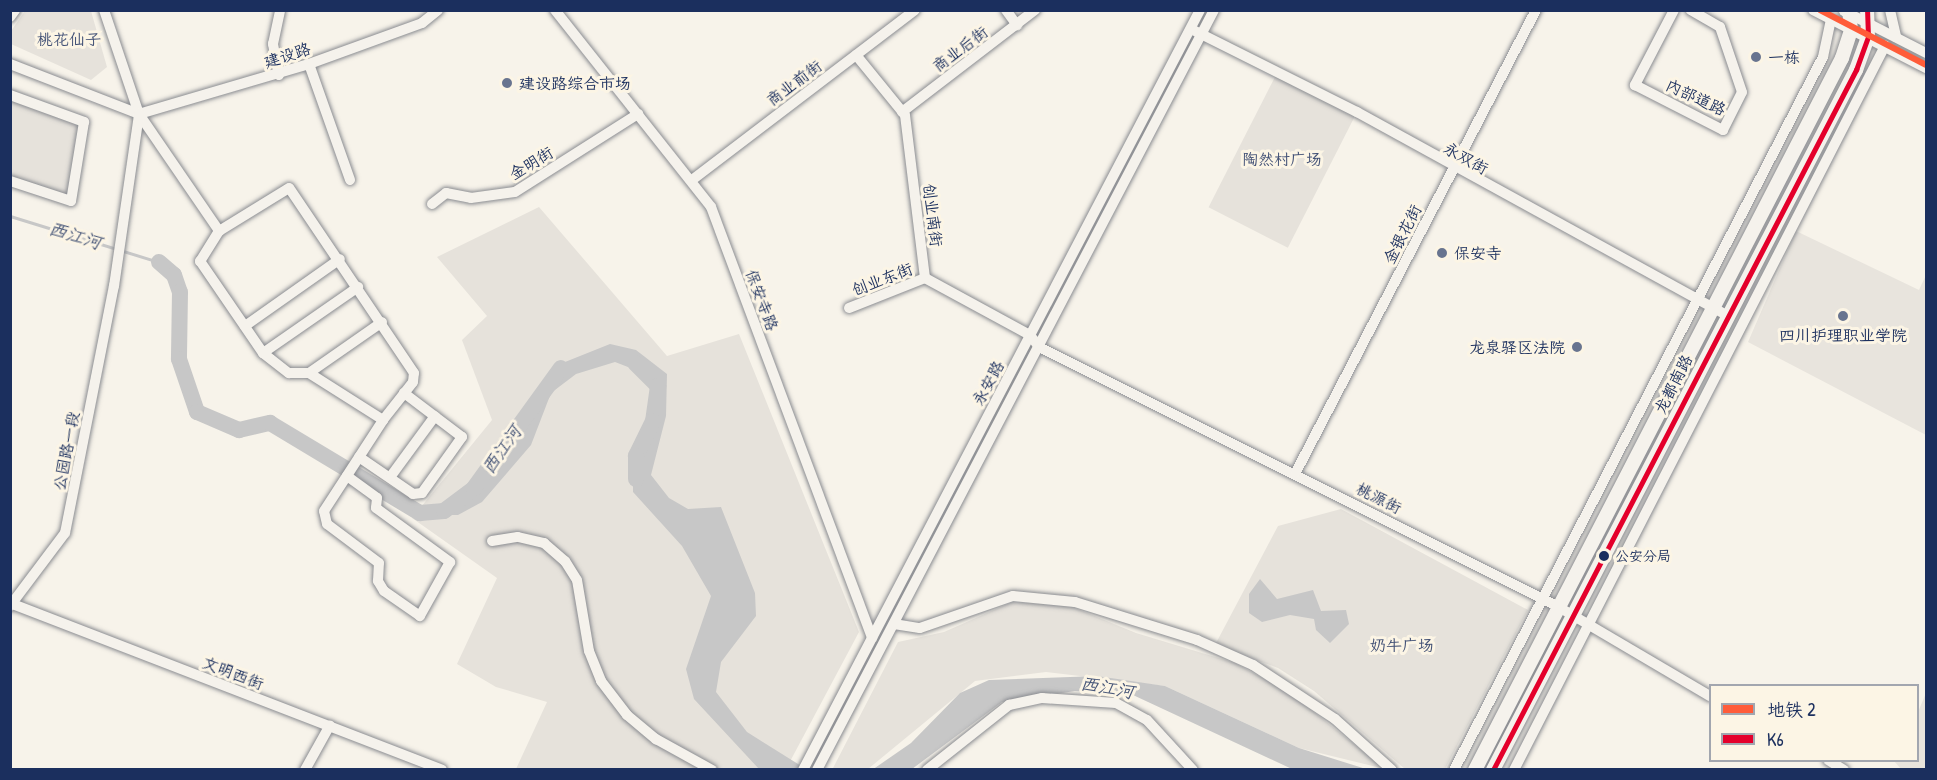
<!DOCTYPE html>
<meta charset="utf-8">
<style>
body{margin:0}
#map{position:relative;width:1937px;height:780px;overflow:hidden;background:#f7f3ea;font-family:"Patrick Hand","LXGW WenKai TC",sans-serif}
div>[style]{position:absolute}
.built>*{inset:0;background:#e8e4dd}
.green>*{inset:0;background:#e6e2db;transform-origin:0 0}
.water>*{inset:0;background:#c7c7c7}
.stream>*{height:3px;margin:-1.5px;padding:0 1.5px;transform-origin:1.5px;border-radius:1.5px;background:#c7c7c7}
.river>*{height:16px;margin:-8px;padding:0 8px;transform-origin:8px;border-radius:8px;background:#c7c7c7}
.roads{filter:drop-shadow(0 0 2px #8a8c91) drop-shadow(0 0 2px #8a8c91)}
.minor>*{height:10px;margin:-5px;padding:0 5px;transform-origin:5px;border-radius:5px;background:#f5f2ec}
.major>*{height:14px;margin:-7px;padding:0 7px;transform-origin:7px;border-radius:7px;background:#f5f2ec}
.bus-1>*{height:4.5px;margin:-2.25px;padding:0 2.25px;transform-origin:2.25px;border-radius:2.25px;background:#e4002b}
.metro-1>*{height:6px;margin:-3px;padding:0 3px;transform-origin:3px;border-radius:3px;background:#ff5c39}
.dots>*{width:16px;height:16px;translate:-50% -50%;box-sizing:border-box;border:3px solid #fcf5e5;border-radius:50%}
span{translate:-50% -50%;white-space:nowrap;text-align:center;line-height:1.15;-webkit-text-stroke:6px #fcf5e5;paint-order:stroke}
.bus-label{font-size:14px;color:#1b2f5e}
.left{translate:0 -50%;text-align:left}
.park-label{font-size:16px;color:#425176}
.street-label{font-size:16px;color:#1b2f5e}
.poi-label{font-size:16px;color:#1b2f5e}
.right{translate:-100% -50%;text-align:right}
.water-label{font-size:18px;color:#485779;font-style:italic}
.frame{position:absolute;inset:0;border:12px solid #1b2f5e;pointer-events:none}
.legend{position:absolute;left:1709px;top:684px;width:210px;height:78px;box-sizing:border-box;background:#fcf5e5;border:2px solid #a2a6af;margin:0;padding:8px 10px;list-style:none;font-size:18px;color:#1b2f5e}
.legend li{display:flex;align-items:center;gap:12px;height:30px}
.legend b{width:30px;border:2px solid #a2a6af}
</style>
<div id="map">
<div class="built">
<div style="clip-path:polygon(1796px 231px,1919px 290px,1926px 275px,1926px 435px,1748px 342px)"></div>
<div style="clip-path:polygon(1926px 693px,1926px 769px,1901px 769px,1894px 761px,1918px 760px,1918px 712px)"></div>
</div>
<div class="green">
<div style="clip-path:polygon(25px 11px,91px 11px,107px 67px,91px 80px,11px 44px,11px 31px)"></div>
<div style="left:1278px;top:71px;width:89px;height:153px;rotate:27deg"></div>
<div style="clip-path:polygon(10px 95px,84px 122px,71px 201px,11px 181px)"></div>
<div style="clip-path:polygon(539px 207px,667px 356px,739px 334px,859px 632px,786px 769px,516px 769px,547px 702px,496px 687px,457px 664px,497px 578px,412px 518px,492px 420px,462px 340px,487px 316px,437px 257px)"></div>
<div style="clip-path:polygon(1341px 509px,1528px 610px,1445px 769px,1405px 769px,1314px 691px,1278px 668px,1215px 645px,1278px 526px)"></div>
<div style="clip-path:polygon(1012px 602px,1070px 606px,1136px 633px,1235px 663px,1290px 693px,1385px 769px,1299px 748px,1165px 686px,1046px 672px,975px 681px,868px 769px,832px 770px,898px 642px,944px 632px)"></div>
</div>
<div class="water">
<div style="clip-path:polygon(610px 344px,636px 350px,667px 374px,666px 416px,651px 475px,669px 498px,688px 509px,721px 507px,755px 593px,756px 616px,721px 662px,716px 692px,747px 732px,806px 769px,759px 769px,694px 699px,686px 669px,711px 596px,682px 546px,633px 492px,633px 464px,650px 432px,654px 377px,615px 362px,576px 374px,551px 393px,531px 445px,482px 502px,458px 515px,439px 515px,473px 494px,480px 475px,506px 449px,560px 364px)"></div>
<div style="clip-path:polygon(1260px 579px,1277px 599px,1313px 590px,1321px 611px,1346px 610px,1349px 624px,1330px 643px,1316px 630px,1314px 619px,1290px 615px,1262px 622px,1249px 613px,1249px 594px)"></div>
<div style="clip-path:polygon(1097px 676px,1165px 686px,1299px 748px,1366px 769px,1292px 769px,1133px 695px,1075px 691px,1002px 702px,912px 769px,872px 770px,911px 743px,960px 693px,989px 680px)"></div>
</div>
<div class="stream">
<div style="left:10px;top:216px;width:156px;rotate:17.2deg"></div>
</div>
<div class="river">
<div style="left:159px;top:262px;width:20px;rotate:41deg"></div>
<div style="left:174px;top:275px;width:18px;rotate:71deg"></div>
<div style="left:180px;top:292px;width:67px;rotate:90.9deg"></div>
<div style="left:179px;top:359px;width:56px;rotate:71.2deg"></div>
<div style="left:197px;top:412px;width:46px;rotate:23.2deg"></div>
<div style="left:239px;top:430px;width:32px;rotate:-13deg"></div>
<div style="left:270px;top:423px;width:175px;rotate:31deg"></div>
<div style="left:420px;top:513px;width:24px;rotate:-5deg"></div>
<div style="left:444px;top:511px;width:38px;rotate:-37deg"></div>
<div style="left:474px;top:488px;width:148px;rotate:-54.1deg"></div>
<div style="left:635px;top:363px;width:33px;rotate:45deg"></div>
<div style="left:658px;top:386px;width:35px;rotate:98deg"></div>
<div style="left:653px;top:421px;width:39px;rotate:116deg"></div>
<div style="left:636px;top:456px;width:23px;rotate:90deg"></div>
</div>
<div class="roads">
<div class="minor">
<div style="left:104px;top:10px;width:110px;rotate:71.4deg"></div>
<div style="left:139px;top:114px;width:142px;rotate:55.6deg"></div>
<div style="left:555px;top:10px;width:251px;rotate:51.6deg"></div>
<div style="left:711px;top:207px;width:460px;rotate:69.5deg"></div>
<div style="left:1006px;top:10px;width:19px;rotate:54deg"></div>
<div style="left:1674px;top:10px;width:85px;rotate:117.5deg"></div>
<div style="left:1635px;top:85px;width:99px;rotate:27.1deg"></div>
<div style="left:1723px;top:130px;width:42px;rotate:-63.4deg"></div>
<div style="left:1742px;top:92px;width:69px;rotate:-108.7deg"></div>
<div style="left:1720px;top:27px;width:34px;rotate:-150deg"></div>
<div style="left:1813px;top:10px;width:127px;rotate:27.2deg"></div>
<div style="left:1890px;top:10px;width:28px;rotate:77deg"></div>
<div style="left:1844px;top:11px;width:92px;rotate:27.1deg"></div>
<div style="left:10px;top:17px;width:9px;rotate:-54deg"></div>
<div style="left:1195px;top:31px;width:181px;rotate:26.6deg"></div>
<div style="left:1357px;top:112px;width:422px;rotate:28.8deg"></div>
<div style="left:856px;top:55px;width:77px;rotate:50.8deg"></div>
<div style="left:905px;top:115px;width:164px;rotate:83deg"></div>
<div style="left:925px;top:278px;width:119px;rotate:28.5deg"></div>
<div style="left:1030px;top:335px;width:15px;rotate:53deg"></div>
<div style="left:1039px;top:347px;width:579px;rotate:26.57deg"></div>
<div style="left:1557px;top:606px;width:178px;rotate:30.5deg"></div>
<div style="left:10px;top:64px;width:138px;rotate:21.2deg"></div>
<div style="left:309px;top:64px;width:123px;rotate:70.5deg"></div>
<div style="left:279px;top:75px;width:32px;rotate:-101deg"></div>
<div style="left:273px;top:44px;width:35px;rotate:-78deg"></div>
<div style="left:10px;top:95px;width:79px;rotate:20deg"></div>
<div style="left:84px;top:122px;width:80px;rotate:99.3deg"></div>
<div style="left:71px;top:201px;width:64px;rotate:-161.8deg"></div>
<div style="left:902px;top:112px;width:168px;rotate:-37.5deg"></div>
<div style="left:139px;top:114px;width:177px;rotate:-16.4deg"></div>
<div style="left:309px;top:64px;width:120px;rotate:-19.9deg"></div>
<div style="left:422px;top:23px;width:21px;rotate:-39deg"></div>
<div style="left:692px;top:180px;width:280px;rotate:-37.3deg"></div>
<div style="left:432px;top:204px;width:18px;rotate:-38deg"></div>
<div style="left:446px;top:193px;width:25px;rotate:11deg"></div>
<div style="left:471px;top:198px;width:44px;rotate:-7.8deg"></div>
<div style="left:515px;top:192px;width:146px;rotate:-32.4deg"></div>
<div style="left:849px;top:308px;width:82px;rotate:-21.5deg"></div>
<div style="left:245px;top:326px;width:116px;rotate:-35.2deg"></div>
<div style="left:263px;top:353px;width:116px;rotate:-34.8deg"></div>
<div style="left:309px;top:373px;width:89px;rotate:-34.9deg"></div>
<div style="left:359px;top:457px;width:65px;rotate:34.4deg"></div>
<div style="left:413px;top:494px;width:9px;rotate:-6deg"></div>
<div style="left:422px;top:493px;width:69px;rotate:-54.5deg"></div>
<div style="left:462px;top:437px;width:73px;rotate:-142.8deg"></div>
<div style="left:1296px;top:472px;width:521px;rotate:-62.55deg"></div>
<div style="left:347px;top:476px;width:37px;rotate:36deg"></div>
<div style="left:377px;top:498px;width:10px;rotate:96deg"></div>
<div style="left:376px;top:508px;width:92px;rotate:36.1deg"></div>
<div style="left:450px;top:562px;width:62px;rotate:119.1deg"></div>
<div style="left:420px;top:616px;width:44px;rotate:-145.2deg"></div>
<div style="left:384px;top:591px;width:12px;rotate:-121deg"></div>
<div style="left:378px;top:581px;width:18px;rotate:-87deg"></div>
<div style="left:379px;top:563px;width:65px;rotate:-143.1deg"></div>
<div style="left:327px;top:524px;width:13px;rotate:-103deg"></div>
<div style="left:324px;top:511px;width:108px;rotate:-57deg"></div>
<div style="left:383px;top:420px;width:48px;rotate:-51.7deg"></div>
<div style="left:413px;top:382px;width:9px;rotate:-84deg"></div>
<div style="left:414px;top:373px;width:223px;rotate:-124deg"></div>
<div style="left:289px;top:188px;width:82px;rotate:148.4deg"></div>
<div style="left:219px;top:231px;width:36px;rotate:122deg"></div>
<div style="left:200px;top:261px;width:112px;rotate:55.6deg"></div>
<div style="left:263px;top:353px;width:33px;rotate:38deg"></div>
<div style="left:289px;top:373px;width:20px"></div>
<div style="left:309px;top:373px;width:88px;rotate:32.4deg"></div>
<div style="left:391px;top:476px;width:74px;rotate:-53.7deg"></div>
<div style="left:492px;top:541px;width:26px;rotate:-9deg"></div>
<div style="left:518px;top:537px;width:27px;rotate:13deg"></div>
<div style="left:544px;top:543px;width:28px;rotate:41deg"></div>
<div style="left:565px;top:561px;width:22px;rotate:58deg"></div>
<div style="left:577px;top:580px;width:72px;rotate:80.4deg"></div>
<div style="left:589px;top:651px;width:32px;rotate:68deg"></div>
<div style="left:601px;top:681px;width:43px;rotate:52.6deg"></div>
<div style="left:627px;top:715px;width:38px;rotate:40deg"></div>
<div style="left:656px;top:739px;width:64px;rotate:29deg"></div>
<div style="left:10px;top:603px;width:463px;rotate:21.1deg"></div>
<div style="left:10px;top:606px;width:91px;rotate:-53deg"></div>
<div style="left:65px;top:533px;width:252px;rotate:-78.8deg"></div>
<div style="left:114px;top:286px;width:174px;rotate:-81.7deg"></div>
<div style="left:894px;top:624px;width:26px;rotate:9deg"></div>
<div style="left:920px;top:628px;width:98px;rotate:-19deg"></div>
<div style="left:1013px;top:596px;width:62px;rotate:5.5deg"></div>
<div style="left:1075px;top:602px;width:128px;rotate:17.3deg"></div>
<div style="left:1197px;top:640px;width:61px;rotate:24.1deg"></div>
<div style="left:1253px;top:665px;width:98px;rotate:33.4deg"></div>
<div style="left:1335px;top:719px;width:76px;rotate:41.8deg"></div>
<div style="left:1828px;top:760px;width:19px;rotate:32deg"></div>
<div style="left:305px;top:770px;width:51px;rotate:-60.9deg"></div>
<div style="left:803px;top:770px;width:857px;rotate:-62.42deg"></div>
<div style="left:817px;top:770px;width:857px;rotate:-62.42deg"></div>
<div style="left:927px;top:770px;width:105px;rotate:-38.4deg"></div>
<div style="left:1009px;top:705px;width:34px;rotate:-12deg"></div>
<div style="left:1042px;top:698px;width:74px;rotate:3.9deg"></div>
<div style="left:1116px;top:703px;width:35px;rotate:29deg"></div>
<div style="left:1147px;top:720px;width:68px;rotate:47.4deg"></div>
<div style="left:1454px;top:770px;width:803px;rotate:-62.64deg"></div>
<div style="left:1823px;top:57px;width:38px;rotate:-78deg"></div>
<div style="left:1514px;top:770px;width:814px;rotate:-62.87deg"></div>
</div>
<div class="major">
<div style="left:1475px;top:770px;width:801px;rotate:-62.73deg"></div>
<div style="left:1842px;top:58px;width:28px;rotate:-72deg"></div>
<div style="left:1851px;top:31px;width:21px;rotate:-95deg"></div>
<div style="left:1493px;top:770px;width:789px;rotate:-62.59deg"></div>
<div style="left:1856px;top:70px;width:35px;rotate:-70deg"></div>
<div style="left:1868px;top:37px;width:27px;rotate:-92deg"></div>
</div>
</div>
<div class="bus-1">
<div style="left:1493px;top:770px;width:789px;rotate:-62.59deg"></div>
<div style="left:1856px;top:70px;width:35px;rotate:-70deg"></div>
<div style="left:1868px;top:37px;width:27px;rotate:-92deg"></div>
</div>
<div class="metro-1">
<div style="left:1820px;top:10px;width:119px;rotate:27.4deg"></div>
</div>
<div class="dots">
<div style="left:1756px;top:57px;background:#68748f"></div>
<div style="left:507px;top:83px;background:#68748f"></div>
<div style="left:1442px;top:253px;background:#68748f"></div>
<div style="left:1843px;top:316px;background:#68748f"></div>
<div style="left:1577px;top:347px;background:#68748f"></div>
<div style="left:1604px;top:556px;background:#1b2f5e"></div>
</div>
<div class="bus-label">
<span class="left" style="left:1615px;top:556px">公安分局</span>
</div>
<div class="park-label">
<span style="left:69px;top:39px">桃花仙子</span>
<span style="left:1282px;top:159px">陶然村广场</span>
<span style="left:1402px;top:645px">奶牛广场</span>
</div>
<div class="street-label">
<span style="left:960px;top:49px;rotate:-37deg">商业后街</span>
<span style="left:287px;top:55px;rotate:-18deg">建设路</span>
<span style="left:794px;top:83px;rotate:-37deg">商业前街</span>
<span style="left:1696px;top:97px;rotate:25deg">内部道路</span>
<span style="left:1466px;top:158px;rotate:29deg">永双街</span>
<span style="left:531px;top:163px;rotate:-31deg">金明街</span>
<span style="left:933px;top:215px;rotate:83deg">创业南街</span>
<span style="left:1402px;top:234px;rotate:-63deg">金银花街</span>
<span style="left:882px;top:279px;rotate:-21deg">创业东街</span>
<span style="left:762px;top:300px;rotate:69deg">保安寺路</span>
<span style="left:988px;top:383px;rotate:-62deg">永安路</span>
<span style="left:1673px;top:384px;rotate:-63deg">龙都南路</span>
<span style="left:66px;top:451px;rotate:-79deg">公园路一段</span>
<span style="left:1379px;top:498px;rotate:27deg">桃源街</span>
<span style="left:233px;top:673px;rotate:21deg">文明西街</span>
</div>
<div class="poi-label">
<span class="left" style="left:1768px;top:57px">一栋</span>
<span class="left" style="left:519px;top:83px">建设路综合市场</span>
<span class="left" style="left:1454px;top:253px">保安寺</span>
<span style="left:1843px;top:335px">四川护理职业学院</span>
<span class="right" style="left:1565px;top:347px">龙泉驿区法院</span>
</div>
<div class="water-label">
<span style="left:75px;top:236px;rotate:17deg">西江河</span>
<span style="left:502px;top:450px;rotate:-55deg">西江河</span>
<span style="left:1107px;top:688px;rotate:10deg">西江河</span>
</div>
<div class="frame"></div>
<ul class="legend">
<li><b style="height:8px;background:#ff5c39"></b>地铁 2</li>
<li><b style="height:8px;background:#e4002b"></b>K6</li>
</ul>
</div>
